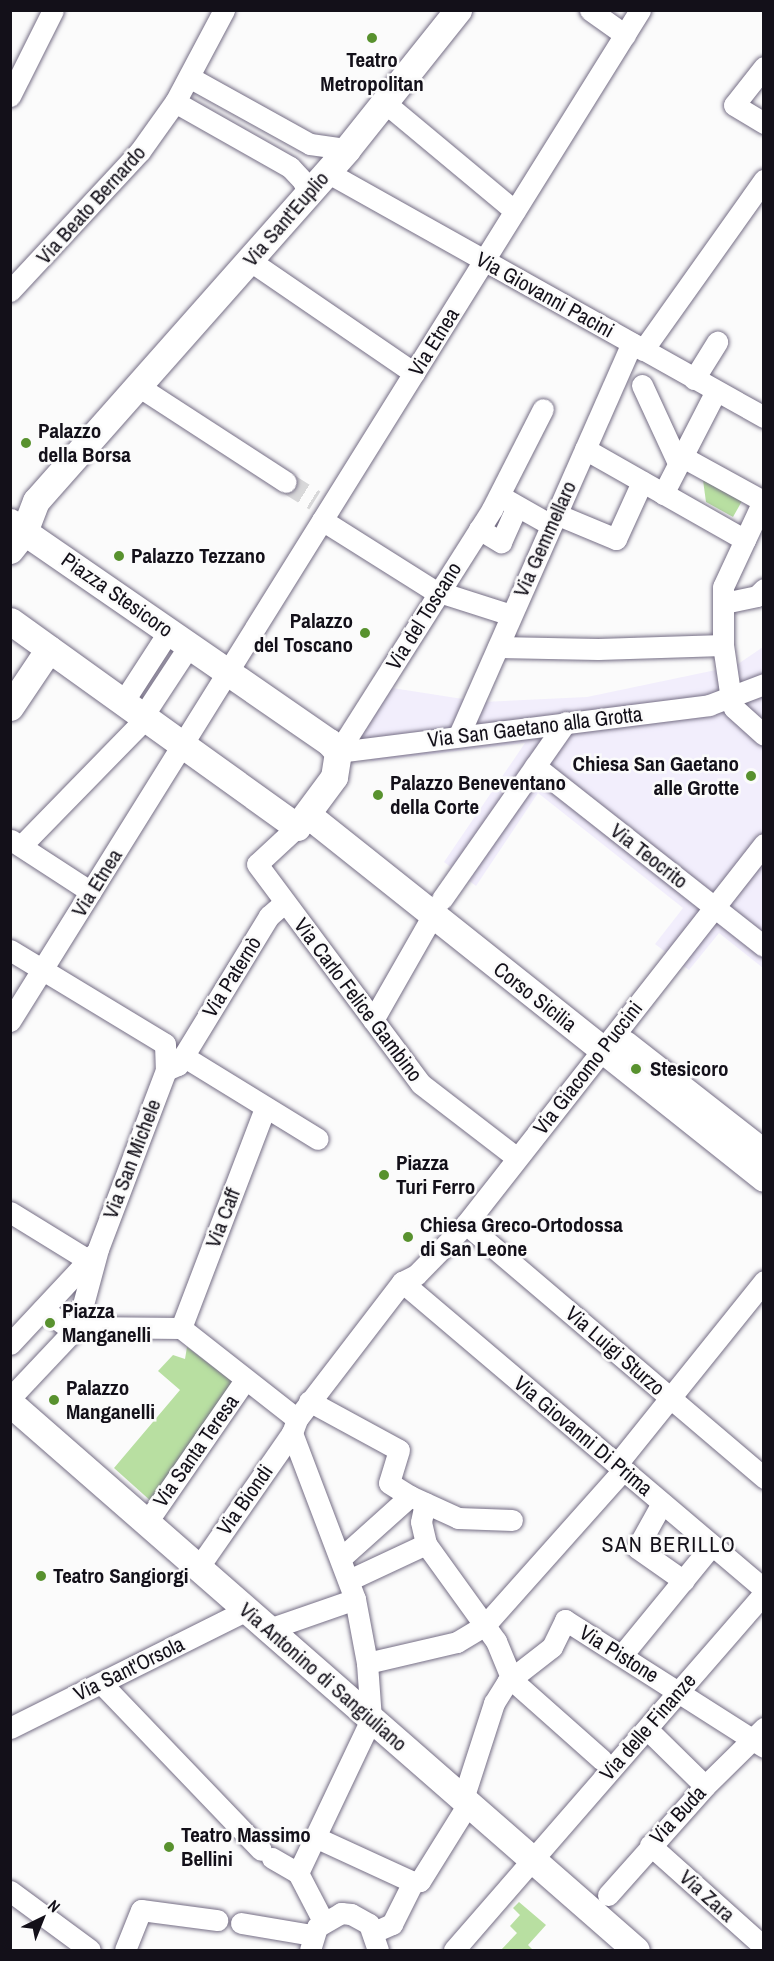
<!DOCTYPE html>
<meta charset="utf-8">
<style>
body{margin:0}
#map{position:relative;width:774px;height:1961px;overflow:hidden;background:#fbfbfb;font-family:"Archivo Narrow",sans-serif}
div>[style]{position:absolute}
.built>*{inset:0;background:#f2eefc}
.green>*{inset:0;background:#b8dfa1}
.minor-tunnel>*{height:21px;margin-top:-10.5px;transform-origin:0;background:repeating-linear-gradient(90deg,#d8d8d9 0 21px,transparent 0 31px)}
.roads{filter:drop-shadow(0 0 2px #756e85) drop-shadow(0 0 2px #756e85)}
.minor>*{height:21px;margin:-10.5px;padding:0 10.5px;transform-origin:10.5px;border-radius:10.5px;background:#fff}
.major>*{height:27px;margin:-13.5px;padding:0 13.5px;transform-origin:13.5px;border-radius:13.5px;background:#fff}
.dots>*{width:16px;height:16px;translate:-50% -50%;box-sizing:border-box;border:3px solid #fbfbfb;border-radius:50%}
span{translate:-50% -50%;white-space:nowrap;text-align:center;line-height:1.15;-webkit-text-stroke:5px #fbfbfb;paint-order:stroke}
.poi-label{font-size:21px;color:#131019;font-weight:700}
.left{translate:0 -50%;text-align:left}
.right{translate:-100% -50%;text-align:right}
.street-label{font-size:21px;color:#131019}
.neighbourhood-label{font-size:22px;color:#131019;letter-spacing:1.5px}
.frame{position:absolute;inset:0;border:12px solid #131019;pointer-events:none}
.north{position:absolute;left:12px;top:1889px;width:60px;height:60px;-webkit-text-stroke:4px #fbfbfb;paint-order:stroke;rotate:43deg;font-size:16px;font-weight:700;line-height:24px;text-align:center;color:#131019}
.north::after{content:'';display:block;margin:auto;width:21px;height:27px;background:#131019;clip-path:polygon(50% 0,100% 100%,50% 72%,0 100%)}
</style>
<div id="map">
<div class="built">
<div style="clip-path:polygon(763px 647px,763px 968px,719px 933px,689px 970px,655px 944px,683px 908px,538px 793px,476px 886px,444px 862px,525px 743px,372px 761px,357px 734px,386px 687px,482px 702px,587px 697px,735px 666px)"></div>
</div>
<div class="green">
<div style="clip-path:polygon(703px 480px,742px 501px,733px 517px,706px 502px)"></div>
<div style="clip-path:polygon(187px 1347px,234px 1383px,153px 1503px,114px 1468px,180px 1390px,158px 1371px,173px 1355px,185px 1359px)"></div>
<div style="clip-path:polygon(519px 1902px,546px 1925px,528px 1945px,533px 1950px,501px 1950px,517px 1933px,510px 1926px,520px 1915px,513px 1908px)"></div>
</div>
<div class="minor-tunnel">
<div style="left:286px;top:482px;width:34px;rotate:32deg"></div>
</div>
<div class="roads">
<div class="minor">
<div style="left:224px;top:10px;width:104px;rotate:118deg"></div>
<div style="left:175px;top:102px;width:132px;rotate:29.5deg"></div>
<div style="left:290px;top:167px;width:19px;rotate:47deg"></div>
<div style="left:303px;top:181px;width:14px;rotate:69deg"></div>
<div style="left:590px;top:10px;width:43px;rotate:35.5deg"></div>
<div style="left:764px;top:67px;width:48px;rotate:128.3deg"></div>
<div style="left:734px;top:105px;width:35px;rotate:31deg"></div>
<div style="left:189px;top:77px;width:138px;rotate:29deg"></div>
<div style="left:310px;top:144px;width:37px;rotate:8deg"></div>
<div style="left:10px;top:96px;width:96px;rotate:-63.4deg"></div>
<div style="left:384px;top:102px;width:170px;rotate:39.8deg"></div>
<div style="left:327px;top:172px;width:501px;rotate:29.28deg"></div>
<div style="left:249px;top:260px;width:200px;rotate:34.4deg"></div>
<div style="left:10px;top:291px;width:191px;rotate:-47.1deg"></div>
<div style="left:140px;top:151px;width:60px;rotate:-54.5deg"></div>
<div style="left:643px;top:350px;width:209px;rotate:-54.6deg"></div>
<div style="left:694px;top:379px;width:44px;rotate:-58.1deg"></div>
<div style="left:642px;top:385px;width:86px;rotate:65.2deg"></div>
<div style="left:138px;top:386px;width:176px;rotate:33deg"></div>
<div style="left:585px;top:449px;width:184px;rotate:29.6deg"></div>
<div style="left:681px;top:456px;width:94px;rotate:28.8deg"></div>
<div style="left:663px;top:494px;width:116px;rotate:-62.8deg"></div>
<div style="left:505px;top:499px;width:53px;rotate:29.5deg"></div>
<div style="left:764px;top:499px;width:97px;rotate:115deg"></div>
<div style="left:723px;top:587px;width:58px;rotate:90deg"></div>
<div style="left:723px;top:645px;width:55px;rotate:81.6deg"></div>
<div style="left:731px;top:699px;width:9px;rotate:72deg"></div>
<div style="left:734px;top:708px;width:40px;rotate:42deg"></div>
<div style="left:556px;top:514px;width:65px;rotate:22.6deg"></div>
<div style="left:616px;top:539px;width:63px;rotate:-65.5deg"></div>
<div style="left:322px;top:520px;width:131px;rotate:32.2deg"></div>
<div style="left:433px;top:590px;width:82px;rotate:17.8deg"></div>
<div style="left:479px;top:529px;width:26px;rotate:31deg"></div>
<div style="left:501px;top:542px;width:39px;rotate:-66deg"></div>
<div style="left:724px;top:603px;width:34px;rotate:-12deg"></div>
<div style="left:757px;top:596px;width:10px;rotate:-45deg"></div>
<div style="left:498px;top:647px;width:100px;rotate:1.1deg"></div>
<div style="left:598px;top:649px;width:125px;rotate:-1.8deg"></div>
<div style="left:123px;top:702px;width:85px;rotate:-57.1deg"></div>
<div style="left:143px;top:716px;width:84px;rotate:-56.7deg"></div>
<div style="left:459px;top:735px;width:428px;rotate:-66.2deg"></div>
<div style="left:338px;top:752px;width:374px;rotate:-7.2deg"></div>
<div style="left:709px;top:705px;width:59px;rotate:-20.9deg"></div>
<div style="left:338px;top:752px;width:288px;rotate:-57.6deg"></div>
<div style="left:492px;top:509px;width:112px;rotate:-63deg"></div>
<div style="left:535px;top:766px;width:291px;rotate:38.2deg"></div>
<div style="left:297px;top:827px;width:54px;rotate:137.2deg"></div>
<div style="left:257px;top:864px;width:274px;rotate:53.3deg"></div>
<div style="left:421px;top:1084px;width:121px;rotate:37.6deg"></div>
<div style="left:11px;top:840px;width:95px;rotate:33deg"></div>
<div style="left:21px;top:846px;width:179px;rotate:-45.7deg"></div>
<div style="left:442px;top:899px;width:216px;rotate:-55deg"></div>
<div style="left:10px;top:950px;width:181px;rotate:31.2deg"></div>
<div style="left:165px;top:1044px;width:26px;rotate:88deg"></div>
<div style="left:166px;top:1070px;width:191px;rotate:110.8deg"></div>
<div style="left:98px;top:1249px;width:81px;rotate:105.1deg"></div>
<div style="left:77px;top:1327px;width:98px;rotate:133.3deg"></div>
<div style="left:373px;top:1020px;width:121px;rotate:-60.3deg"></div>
<div style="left:10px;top:1021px;width:1191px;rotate:-58.07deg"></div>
<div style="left:183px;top:1056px;width:158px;rotate:31.6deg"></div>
<div style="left:166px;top:1070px;width:13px;rotate:-23deg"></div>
<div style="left:178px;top:1065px;width:175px;rotate:-58.6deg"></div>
<div style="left:269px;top:916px;width:20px;rotate:-41deg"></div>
<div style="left:10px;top:1212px;width:92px;rotate:31.6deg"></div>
<div style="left:466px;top:1224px;width:392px;rotate:40.4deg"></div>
<div style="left:402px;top:1282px;width:475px;rotate:40.3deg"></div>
<div style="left:43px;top:1309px;width:37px;rotate:36deg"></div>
<div style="left:77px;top:1327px;width:104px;rotate:0.6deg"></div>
<div style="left:181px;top:1328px;width:235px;rotate:-69.1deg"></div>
<div style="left:181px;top:1328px;width:147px;rotate:38.1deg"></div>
<div style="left:10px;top:1344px;width:123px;rotate:-47deg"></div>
<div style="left:309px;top:1401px;width:102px;rotate:28.6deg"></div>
<div style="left:399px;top:1450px;width:34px;rotate:107deg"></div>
<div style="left:389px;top:1483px;width:25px;rotate:32deg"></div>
<div style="left:410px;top:1496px;width:53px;rotate:24.6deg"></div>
<div style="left:458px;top:1518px;width:54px;rotate:2.1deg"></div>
<div style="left:617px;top:1464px;width:235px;rotate:-51.2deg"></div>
<div style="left:425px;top:1503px;width:19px;rotate:102deg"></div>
<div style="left:421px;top:1522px;width:23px;rotate:77deg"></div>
<div style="left:426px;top:1544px;width:120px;rotate:54.2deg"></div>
<div style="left:496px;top:1641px;width:42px;rotate:67.7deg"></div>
<div style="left:512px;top:1680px;width:120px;rotate:41.6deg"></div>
<div style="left:662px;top:1503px;width:51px;rotate:119.1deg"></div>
<div style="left:637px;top:1548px;width:57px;rotate:35.1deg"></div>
<div style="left:147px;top:1522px;width:173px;rotate:-55.4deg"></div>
<div style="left:341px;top:1558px;width:93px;rotate:-41.9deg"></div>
<div style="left:198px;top:1568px;width:165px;rotate:-55.2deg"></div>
<div style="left:349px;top:1580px;width:85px;rotate:-25.1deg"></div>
<div style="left:269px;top:1629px;width:91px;rotate:-19.2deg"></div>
<div style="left:622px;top:1655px;width:142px;rotate:-50.7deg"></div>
<div style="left:367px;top:1663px;width:92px;rotate:-13.1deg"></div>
<div style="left:457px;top:1642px;width:33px;rotate:-31deg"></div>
<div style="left:485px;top:1625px;width:208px;rotate:-48.3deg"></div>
<div style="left:101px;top:1683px;width:231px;rotate:46.2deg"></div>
<div style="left:10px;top:1728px;width:265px;rotate:-26.5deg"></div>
<div style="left:647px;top:1729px;width:81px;rotate:44.5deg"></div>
<div style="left:463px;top:1799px;width:101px;rotate:-72.1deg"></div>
<div style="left:494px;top:1703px;width:25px;rotate:-58deg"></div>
<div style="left:507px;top:1682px;width:57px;rotate:-37.9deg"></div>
<div style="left:552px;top:1647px;width:30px;rotate:-64deg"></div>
<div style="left:565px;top:1620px;width:236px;rotate:32.5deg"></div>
<div style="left:315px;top:1837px;width:108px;rotate:24.7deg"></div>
<div style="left:650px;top:1845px;width:153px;rotate:41.8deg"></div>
<div style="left:272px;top:1858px;width:30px;rotate:30deg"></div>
<div style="left:298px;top:1873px;width:54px;rotate:62.5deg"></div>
<div style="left:298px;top:1873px;width:170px;rotate:-64.6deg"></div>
<div style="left:371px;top:1719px;width:56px;rotate:-94.1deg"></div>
<div style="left:367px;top:1663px;width:65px;rotate:-100.6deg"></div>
<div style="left:355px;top:1599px;width:178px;rotate:-110.8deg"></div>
<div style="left:292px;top:1433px;width:15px;rotate:-70deg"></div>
<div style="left:297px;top:1419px;width:173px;rotate:-52.5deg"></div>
<div style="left:402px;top:1282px;width:16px;rotate:-27deg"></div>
<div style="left:416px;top:1275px;width:71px;rotate:-45.6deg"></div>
<div style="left:466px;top:1224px;width:483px;rotate:-51.9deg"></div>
<div style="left:10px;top:1891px;width:99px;rotate:36.4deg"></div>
<div style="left:608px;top:1895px;width:146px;rotate:-48.3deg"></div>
<div style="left:705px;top:1786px;width:83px;rotate:-44.5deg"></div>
<div style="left:241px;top:1923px;width:72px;rotate:9.6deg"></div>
<div style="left:374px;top:1932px;width:20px;rotate:-24deg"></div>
<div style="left:392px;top:1924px;width:47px;rotate:-63.4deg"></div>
<div style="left:413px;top:1882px;width:7px;rotate:-8deg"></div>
<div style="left:420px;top:1881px;width:91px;rotate:-58.1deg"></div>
<div style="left:125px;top:1950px;width:43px;rotate:-68.2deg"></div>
<div style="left:141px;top:1910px;width:77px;rotate:7.5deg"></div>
<div style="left:310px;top:1950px;width:24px;rotate:-73deg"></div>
<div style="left:317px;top:1927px;width:28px;rotate:-30deg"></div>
<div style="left:341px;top:1913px;width:10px;rotate:6deg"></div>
<div style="left:351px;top:1914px;width:21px;rotate:29deg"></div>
<div style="left:369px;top:1924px;width:28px;rotate:71deg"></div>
<div style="left:454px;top:1950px;width:472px;rotate:-49deg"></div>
</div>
<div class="major">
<div style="left:10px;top:522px;width:388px;rotate:34.6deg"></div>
<div style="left:329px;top:742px;width:13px;rotate:48deg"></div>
<div style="left:338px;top:752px;width:25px;rotate:99deg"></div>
<div style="left:334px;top:777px;width:62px;rotate:126.5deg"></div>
<div style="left:297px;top:827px;width:353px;rotate:-144.3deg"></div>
<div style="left:10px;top:550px;width:23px;rotate:-52deg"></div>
<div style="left:24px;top:532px;width:33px;rotate:-69deg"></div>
<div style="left:36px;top:501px;width:470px;rotate:-48.5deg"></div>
<div style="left:347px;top:149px;width:178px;rotate:-51.4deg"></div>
<div style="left:10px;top:707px;width:70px;rotate:-56.1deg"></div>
<div style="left:308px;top:815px;width:583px;rotate:38.52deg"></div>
<div style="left:625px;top:1044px;width:177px;rotate:38.1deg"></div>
<div style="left:10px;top:1403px;width:831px;rotate:41.15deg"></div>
</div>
</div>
<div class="dots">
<div style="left:372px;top:38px;background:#58912e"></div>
<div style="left:26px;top:443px;background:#58912e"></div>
<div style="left:119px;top:556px;background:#58912e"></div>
<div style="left:365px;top:633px;background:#58912e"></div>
<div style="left:751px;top:776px;background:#58912e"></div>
<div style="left:378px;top:795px;background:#58912e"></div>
<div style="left:636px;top:1069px;background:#58912e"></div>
<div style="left:384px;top:1175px;background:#58912e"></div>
<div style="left:408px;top:1237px;background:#58912e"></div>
<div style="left:50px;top:1323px;background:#58912e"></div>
<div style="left:54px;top:1400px;background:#58912e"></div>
<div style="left:41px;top:1576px;background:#58912e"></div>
<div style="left:169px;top:1847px;background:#58912e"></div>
</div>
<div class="poi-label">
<span style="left:372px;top:72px">Teatro<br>Metropolitan</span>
<span class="left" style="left:38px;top:443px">Palazzo<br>della Borsa</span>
<span class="left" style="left:131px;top:556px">Palazzo Tezzano</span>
<span class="right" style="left:353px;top:633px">Palazzo<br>del Toscano</span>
<span class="right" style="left:739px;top:776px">Chiesa San Gaetano<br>alle Grotte</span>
<span class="left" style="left:390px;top:795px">Palazzo Beneventano<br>della Corte</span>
<span class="left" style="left:650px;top:1069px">Stesicoro</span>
<span class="left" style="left:396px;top:1175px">Piazza<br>Turi Ferro</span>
<span class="left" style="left:420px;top:1237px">Chiesa Greco-Ortodossa<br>di San Leone</span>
<span class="left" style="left:62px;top:1323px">Piazza<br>Manganelli</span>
<span class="left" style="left:66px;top:1400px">Palazzo<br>Manganelli</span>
<span class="left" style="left:53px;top:1576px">Teatro Sangiorgi</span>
<span class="left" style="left:181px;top:1847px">Teatro Massimo<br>Bellini</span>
</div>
<div class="street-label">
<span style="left:91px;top:205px;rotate:-48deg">Via Beato Bernardo</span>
<span style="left:286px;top:219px;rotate:-49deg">Via Sant'Euplio</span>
<span style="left:545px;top:295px;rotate:29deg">Via Giovanni Pacini</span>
<span style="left:434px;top:342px;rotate:-58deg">Via Etnea</span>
<span style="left:545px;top:539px;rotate:-66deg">Via Gemmellaro</span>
<span style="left:117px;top:595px;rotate:35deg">Piazza Stesicoro</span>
<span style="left:424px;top:616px;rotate:-58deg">Via del Toscano</span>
<span style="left:535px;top:727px;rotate:-7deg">Via San Gaetano alla Grotta</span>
<span style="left:649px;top:856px;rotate:38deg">Via Teocrito</span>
<span style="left:97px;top:883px;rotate:-58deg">Via Etnea</span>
<span style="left:232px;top:977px;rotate:-58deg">Via Paternò</span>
<span style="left:535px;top:997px;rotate:38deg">Corso Sicilia</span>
<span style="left:358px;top:1000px;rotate:53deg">Via Carlo Felice Gambino</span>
<span style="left:588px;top:1068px;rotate:-52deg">Via Giacomo Puccini</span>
<span style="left:132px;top:1159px;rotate:-69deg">Via San Michele</span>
<span style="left:223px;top:1218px;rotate:-69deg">Via Caff</span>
<span style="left:615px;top:1351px;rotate:41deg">Via Luigi Sturzo</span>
<span style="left:583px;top:1436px;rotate:40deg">Via Giovanni Di Prima</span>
<span style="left:196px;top:1451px;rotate:-55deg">Via Santa Teresa</span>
<span style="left:245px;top:1500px;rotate:-55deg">Via Biondi</span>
<span style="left:619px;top:1654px;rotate:32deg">Via Pistone</span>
<span style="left:129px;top:1669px;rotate:-26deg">Via Sant'Orsola</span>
<span style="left:323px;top:1677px;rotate:41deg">Via Antonino di Sangiuliano</span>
<span style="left:648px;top:1727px;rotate:-49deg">Via delle Finanze</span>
<span style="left:678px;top:1815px;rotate:-47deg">Via Buda</span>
<span style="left:707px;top:1896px;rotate:42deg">Via Zara</span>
</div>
<div class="neighbourhood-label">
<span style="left:669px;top:1545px">SAN BERILLO</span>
</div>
<div class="frame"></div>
<div class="north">N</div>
</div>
